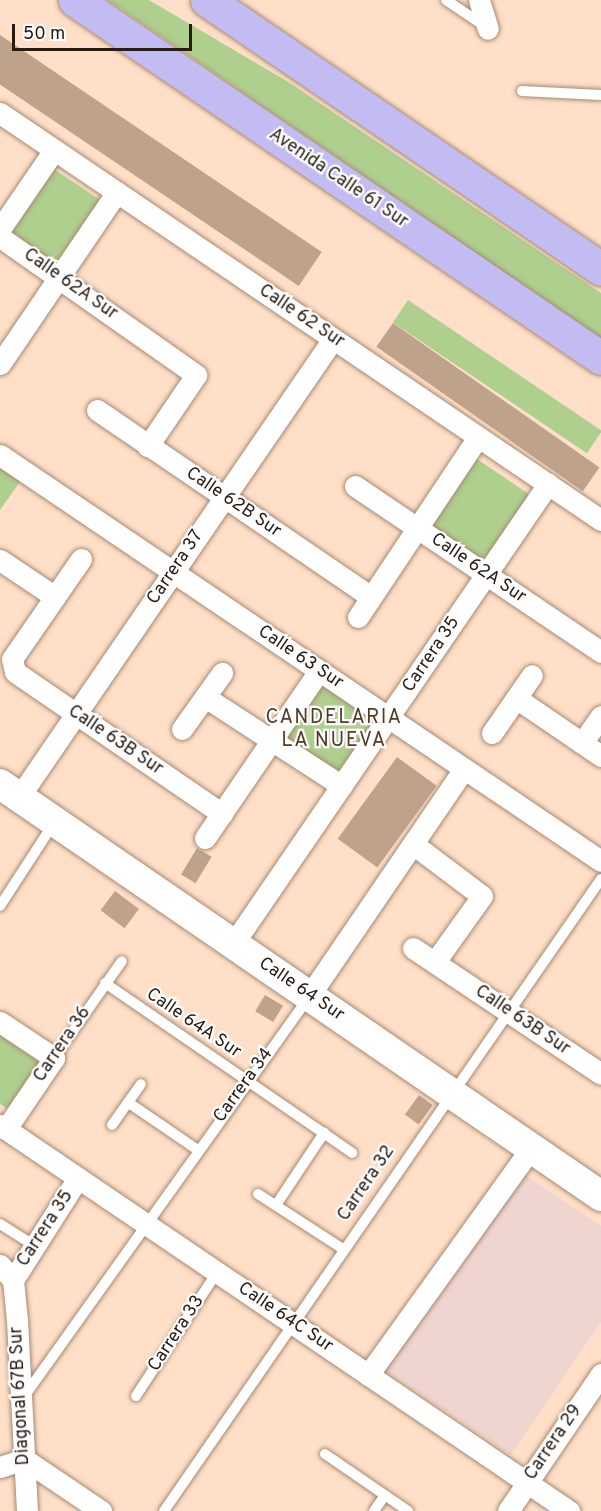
<!DOCTYPE html>
<style>
body{margin:0}
#map{position:relative;width:601px;height:1511px;overflow:hidden;background:#ffdfc7;font-family:Overpass,sans-serif}
div>[style]{position:absolute}
.education>*{inset:0;background:#efd5cf}
.green>*{inset:0;background:#aecf8e;transform-origin:0 0}
.building>*{inset:0;background:#bfa28a;transform-origin:0 0}
.roads{filter:drop-shadow(0 0 2px #a78973) drop-shadow(0 0 2px #a78973)}
.lane>*{height:10px;margin:-5px;padding:0 5px;transform-origin:5px;border-radius:5px;background:#fff}
.street>*{height:21px;margin:-10.5px;padding:0 10.5px;transform-origin:10.5px;border-radius:10.5px;background:#fff}
.secondary>*{height:30px;margin:-15px;padding:0 15px;transform-origin:15px;border-radius:15px;background:#fff}
.primary>*{height:33px;margin:-16.5px;padding:0 16.5px;transform-origin:16.5px;border-radius:16.5px;background:#c2bcf3}
span{translate:-50% -50%;white-space:nowrap;text-align:center;line-height:1.15;-webkit-text-stroke:4.5px #fff;paint-order:stroke}
.street-label{font-size:18px;color:#271b13}
.neighbourhood-label{font-size:20px;color:#553b27;letter-spacing:1.5px}
.scale{position:absolute;left:12px;top:24px;width:180px;height:27px;box-sizing:border-box;border:3px solid #271b13;border-top:0;padding-left:8px;font-size:18px;line-height:21px;white-space:nowrap;color:#271b13;-webkit-text-stroke:4px #fff;paint-order:stroke}
</style>
<div id="map">
<div class="education">
<div style="clip-path:polygon(519px 1171px,601px 1226px,601px 1322px,511px 1455px,385px 1370px)"></div>
</div>
<div class="green">
<div style="clip-path:polygon(108px 0,149px 0,290px 83px,601px 293px,601px 339px)"></div>
<div style="left:45px;top:163px;width:76px;height:80px;rotate:34deg"></div>
<div style="left:408px;top:300px;width:234px;height:27px;rotate:34deg"></div>
<div style="left:468px;top:453px;width:84px;height:91px;rotate:34deg"></div>
<div style="clip-path:polygon(0 455px,26px 473px,0 510px)"></div>
<div style="left:319px;top:671px;width:84px;height:83px;rotate:34deg"></div>
<div style="clip-path:polygon(0 1034px,41px 1061px,8px 1109px,0 1104px)"></div>
</div>
<div class="building">
<div style="left:0;top:35px;width:388px;height:41px;rotate:34deg"></div>
<div style="left:393px;top:323px;width:252px;height:29px;rotate:35deg"></div>
<div style="left:397px;top:757px;width:49px;height:101px;rotate:36deg"></div>
<div style="left:197px;top:848px;width:17px;height:31px;rotate:31deg"></div>
<div style="left:115px;top:891px;width:30px;height:24px;rotate:37deg"></div>
<div style="left:265px;top:995px;width:21px;height:19px;rotate:31deg"></div>
<div style="left:419px;top:1095px;width:17px;height:24px;rotate:36deg"></div>
</div>
<div class="roads">
<div class="lane">
<div style="left:446px;top:0;width:48px;rotate:34deg"></div>
<div style="left:522px;top:91px;width:79px;rotate:2.9deg"></div>
<div style="left:0;top:906px;width:99px;rotate:-57deg"></div>
<div style="left:105px;top:983px;width:300px;rotate:34.5deg"></div>
<div style="left:54px;top:1058px;width:118px;rotate:-55deg"></div>
<div style="left:129px;top:1103px;width:83px;rotate:34.3deg"></div>
<div style="left:112px;top:1125px;width:50px;rotate:-54.7deg"></div>
<div style="left:258px;top:1194px;width:101px;rotate:32.9deg"></div>
<div style="left:276px;top:1205px;width:87px;rotate:-56.3deg"></div>
<div style="left:0;top:1224px;width:41px;rotate:32.2deg"></div>
<div style="left:136px;top:1396px;width:148px;rotate:-56.8deg"></div>
<div style="left:23px;top:1398px;width:491px;rotate:-54.5deg"></div>
<div style="left:325px;top:1454px;width:101px;rotate:34.5deg"></div>
<div style="left:164px;top:1511px;width:768px;rotate:-55.34deg"></div>
<div style="left:374px;top:1511px;width:19px;rotate:-55deg"></div>
</div>
<div class="street">
<div style="left:479px;top:0;width:30px;rotate:73deg"></div>
<div style="left:0;top:113px;width:726px;rotate:34.11deg"></div>
<div style="left:0;top:229px;width:96px;rotate:-55.6deg"></div>
<div style="left:0;top:237px;width:240px;rotate:35.1deg"></div>
<div style="left:196px;top:375px;width:86px;rotate:124.1deg"></div>
<div style="left:0;top:364px;width:208px;rotate:-55.8deg"></div>
<div style="left:97px;top:410px;width:330px;rotate:34.3deg"></div>
<div style="left:0;top:455px;width:725px;rotate:34.04deg"></div>
<div style="left:355px;top:486px;width:297px;rotate:34deg"></div>
<div style="left:81px;top:559px;width:121px;rotate:124.6deg"></div>
<div style="left:12px;top:659px;width:13px;rotate:77deg"></div>
<div style="left:15px;top:672px;width:251px;rotate:34.4deg"></div>
<div style="left:0;top:560px;width:66px;rotate:33.9deg"></div>
<div style="left:358px;top:617px;width:216px;rotate:-56.3deg"></div>
<div style="left:205px;top:697px;width:163px;rotate:33deg"></div>
<div style="left:516px;top:698px;width:103px;rotate:34.3deg"></div>
<div style="left:182px;top:729px;width:69px;rotate:-54.5deg"></div>
<div style="left:492px;top:733px;width:70px;rotate:-55.4deg"></div>
<div style="left:582px;top:743px;width:33px;rotate:-55deg"></div>
<div style="left:19px;top:797px;width:555px;rotate:-55.57deg"></div>
<div style="left:205px;top:838px;width:202px;rotate:-55.7deg"></div>
<div style="left:413px;top:844px;width:86px;rotate:37deg"></div>
<div style="left:482px;top:896px;width:81px;rotate:125.5deg"></div>
<div style="left:233px;top:944px;width:558px;rotate:-55.6deg"></div>
<div style="left:413px;top:948px;width:226px;rotate:33.8deg"></div>
<div style="left:309px;top:996px;width:275px;rotate:-55.7deg"></div>
<div style="left:0;top:1022px;width:65px;rotate:33.7deg"></div>
<div style="left:54px;top:1058px;width:86px;rotate:124.1deg"></div>
<div style="left:0;top:1125px;width:688px;rotate:34.15deg"></div>
<div style="left:0;top:1265px;width:20px;rotate:49deg"></div>
<div style="left:13px;top:1280px;width:40px;rotate:84.3deg"></div>
<div style="left:17px;top:1320px;width:191px;rotate:87deg"></div>
<div style="left:13px;top:1280px;width:121px;rotate:-57.5deg"></div>
<div style="left:368px;top:1375px;width:279px;rotate:-54.3deg"></div>
<div style="left:0;top:1467px;width:25px;rotate:-18deg"></div>
<div style="left:24px;top:1459px;width:93px;rotate:34deg"></div>
<div style="left:508px;top:1511px;width:166px;rotate:-55.8deg"></div>
</div>
<div class="secondary">
<div style="left:0;top:784px;width:729px;rotate:34.43deg"></div>
</div>
<div class="primary">
<div style="left:75px;top:0;width:636px;rotate:34.24deg"></div>
<div style="left:207px;top:0;width:477px;rotate:34.3deg"></div>
</div>
</div>
<div class="street-label">
<span style="left:338px;top:179px;rotate:34deg">Avenida Calle 61 Sur</span>
<span style="left:70px;top:285px;rotate:35deg">Calle 62A Sur</span>
<span style="left:301px;top:317px;rotate:34deg">Calle 62 Sur</span>
<span style="left:233px;top:503px;rotate:34deg">Calle 62B Sur</span>
<span style="left:176px;top:568px;rotate:-56deg">Carrera 37</span>
<span style="left:478px;top:569px;rotate:34deg">Calle 62A Sur</span>
<span style="left:432px;top:655px;rotate:-56deg">Carrera 35</span>
<span style="left:300px;top:658px;rotate:34deg">Calle 63 Sur</span>
<span style="left:115px;top:741px;rotate:34deg">Calle 63B Sur</span>
<span style="left:301px;top:990px;rotate:34deg">Calle 64 Sur</span>
<span style="left:522px;top:1021px;rotate:34deg">Calle 63B Sur</span>
<span style="left:193px;top:1024px;rotate:34deg">Calle 64A Sur</span>
<span style="left:63px;top:1045px;rotate:-56deg">Carrera 36</span>
<span style="left:244px;top:1086px;rotate:-54deg">Carrera 34</span>
<span style="left:367px;top:1184px;rotate:-56deg">Carrera 32</span>
<span style="left:46px;top:1229px;rotate:-57deg">Carrera 35</span>
<span style="left:285px;top:1318px;rotate:34deg">Calle 64C Sur</span>
<span style="left:177px;top:1334px;rotate:-57deg">Carrera 33</span>
<span style="left:21px;top:1396px;rotate:-93deg">Diagonal 67B Sur</span>
<span style="left:554px;top:1443px;rotate:-56deg">Carrera 29</span>
</div>
<div class="neighbourhood-label">
<span style="left:334px;top:730px">CANDELARIA<br>LA NUEVA</span>
</div>
<div class="scale">50 m</div>
</div>
